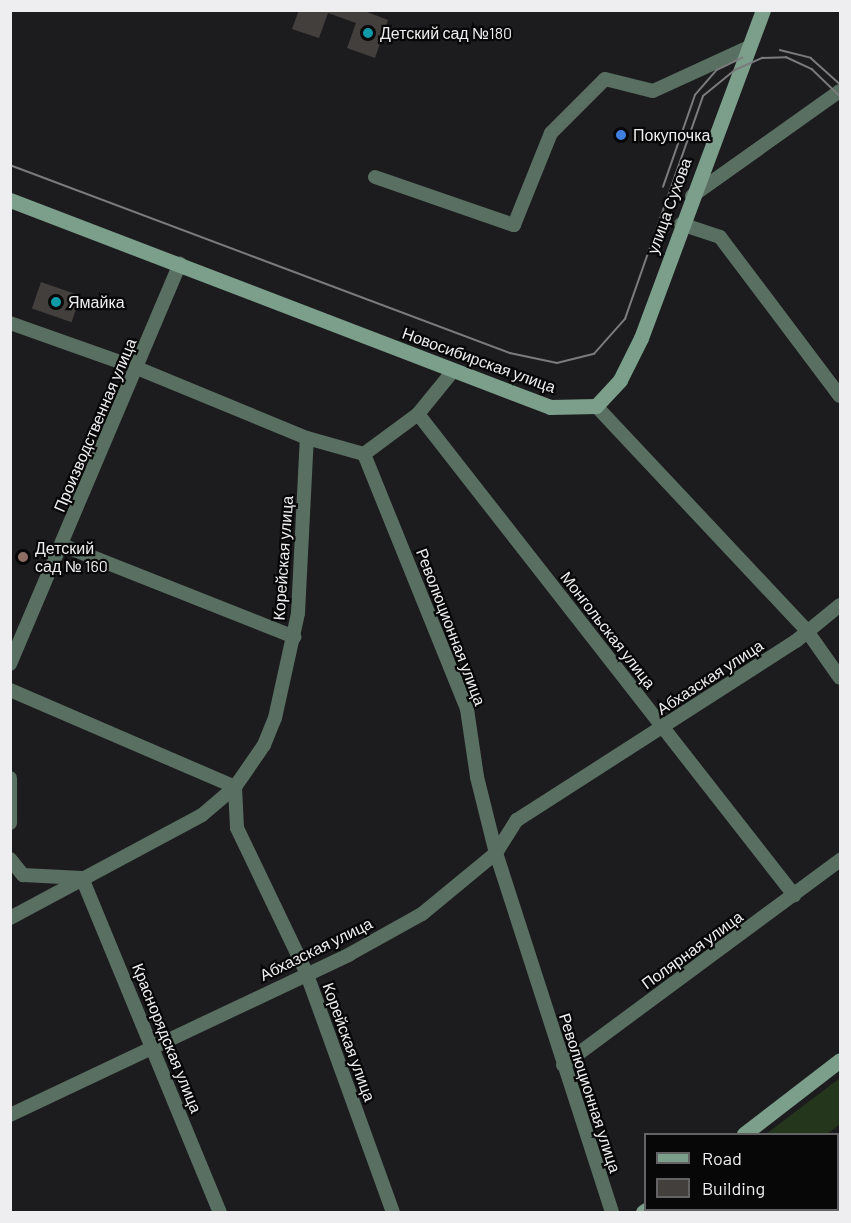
<!DOCTYPE html>
<meta charset="utf-8">
<style>
body{margin:0}
#map{position:relative;width:851px;height:1223px;overflow:hidden;background:#1c1c1f;font-family:Barlow,sans-serif}
div>[style]{position:absolute}
.green>*{inset:0;background:#24361b}
.building>*{inset:0;background:#423f3d;transform-origin:0 0}
.street>*{height:14px;margin:-7px;padding:0 7px;transform-origin:7px;border-radius:7px;background:#596f62}
.secondary>*{height:15px;margin:-7.5px;padding:0 7.5px;transform-origin:7.5px;border-radius:7.5px;background:#7b9f8b}
.tram>*{height:1.5px;margin:-0.75px;padding:0 0.75px;transform-origin:0.75px;border-radius:0.75px;background:#7b7b7d}
.dots>*{width:16px;height:16px;translate:-50% -50%;box-sizing:border-box;border:3px solid #070708;border-radius:50%}
span{translate:-50% -50%;white-space:nowrap;text-align:center;line-height:1.15;-webkit-text-stroke:4.5px #070708;paint-order:stroke}
.poi-label{font-size:16px;color:#eeeef0}
.left{translate:0 -50%;text-align:left}
.street-label{font-size:16px;color:#eeeef0}
.frame{position:absolute;inset:0;border:12px solid #eeeef0;pointer-events:none}
.legend{position:absolute;left:644px;top:1133px;width:195px;height:78px;box-sizing:border-box;background:#070708;border:2px solid #636365;margin:0;padding:8px 10px;list-style:none;font-size:18px;color:#eeeef0}
.legend li{display:flex;align-items:center;gap:12px;height:30px}
.legend b{width:30px;border:2px solid #636365}
</style>
<div id="map">
<div class="green">
<div style="clip-path:polygon(840px 1078px,840px 1124px,827px 1134px,766px 1134px)"></div>
</div>
<div class="building">
<div style="clip-path:polygon(299px 10px,362px 10px,388px 20px,375px 58px,347px 48px,356px 23px,328px 13px,319px 38px,292px 29px)"></div>
<div style="left:41px;top:282px;width:42px;height:28px;rotate:19deg"></div>
</div>
<div class="street">
<div style="left:375px;top:177px;width:147px;rotate:19.1deg"></div>
<div style="left:514px;top:225px;width:99px;rotate:-68.1deg"></div>
<div style="left:551px;top:133px;width:76px;rotate:-45deg"></div>
<div style="left:605px;top:79px;width:49px;rotate:14deg"></div>
<div style="left:653px;top:91px;width:106px;rotate:-24.6deg"></div>
<div style="left:692px;top:196px;width:181px;rotate:-35.4deg"></div>
<div style="left:681px;top:224px;width:41px;rotate:18.4deg"></div>
<div style="left:720px;top:237px;width:199px;rotate:53deg"></div>
<div style="left:10px;top:323px;width:135px;rotate:19.5deg"></div>
<div style="left:137px;top:368px;width:184px;rotate:22.4deg"></div>
<div style="left:307px;top:438px;width:59px;rotate:15.7deg"></div>
<div style="left:596px;top:406px;width:308px;rotate:46.8deg"></div>
<div style="left:807px;top:631px;width:57px;rotate:54.9deg"></div>
<div style="left:418px;top:414px;width:611px;rotate:51.99deg"></div>
<div style="left:364px;top:454px;width:275px;rotate:68deg"></div>
<div style="left:467px;top:709px;width:69px;rotate:81.6deg"></div>
<div style="left:477px;top:777px;width:78px;rotate:76deg"></div>
<div style="left:496px;top:853px;width:377px;rotate:72.1deg"></div>
<div style="left:364px;top:454px;width:67px;rotate:-36.5deg"></div>
<div style="left:418px;top:414px;width:55px;rotate:-50.9deg"></div>
<div style="left:62px;top:545px;width:250px;rotate:21.6deg"></div>
<div style="left:10px;top:664px;width:435px;rotate:-67deg"></div>
<div style="left:10px;top:690px;width:245px;rotate:23.3deg"></div>
<div style="left:10px;top:778px;width:45px;rotate:90deg"></div>
<div style="left:235px;top:787px;width:41px;rotate:87.2deg"></div>
<div style="left:237px;top:828px;width:160px;rotate:64.4deg"></div>
<div style="left:306px;top:972px;width:255px;rotate:70.1deg"></div>
<div style="left:10px;top:859px;width:21px;rotate:51deg"></div>
<div style="left:23px;top:875px;width:59px;rotate:2.9deg"></div>
<div style="left:82px;top:878px;width:361px;rotate:67.6deg"></div>
<div style="left:10px;top:918px;width:218px;rotate:-28.2deg"></div>
<div style="left:202px;top:815px;width:43px;rotate:-40.3deg"></div>
<div style="left:235px;top:787px;width:51px;rotate:-55.4deg"></div>
<div style="left:264px;top:745px;width:29px;rotate:-68deg"></div>
<div style="left:275px;top:718px;width:107px;rotate:-77.6deg"></div>
<div style="left:298px;top:613px;width:175px;rotate:-87.1deg"></div>
<div style="left:563px;top:1065px;width:345px;rotate:-36.5deg"></div>
<div style="left:10px;top:1115px;width:376px;rotate:-25.3deg"></div>
<div style="left:350px;top:954px;width:82px;rotate:-29.1deg"></div>
<div style="left:422px;top:914px;width:96px;rotate:-39.5deg"></div>
<div style="left:496px;top:853px;width:39px;rotate:-58deg"></div>
<div style="left:517px;top:820px;width:331px;rotate:-32.7deg"></div>
<div style="left:796px;top:641px;width:57px;rotate:-39.3deg"></div>
</div>
<div class="secondary">
<div style="left:10px;top:200px;width:578px;rotate:20.97deg"></div>
<div style="left:550px;top:407px;width:46px;rotate:-1.2deg"></div>
<div style="left:596px;top:406px;width:35px;rotate:-47deg"></div>
<div style="left:620px;top:380px;width:47px;rotate:-63.4deg"></div>
<div style="left:641px;top:338px;width:350px;rotate:-69.6deg"></div>
<div style="left:744px;top:1134px;width:121px;rotate:-37.6deg"></div>
<div style="left:643px;top:1212px;width:4px;rotate:-34deg"></div>
</div>
<div class="tram">
<div style="left:780px;top:50px;width:32px;rotate:14deg"></div>
<div style="left:811px;top:58px;width:39px;rotate:42deg"></div>
<div style="left:10px;top:165px;width:534px;rotate:20.61deg"></div>
<div style="left:510px;top:353px;width:48px;rotate:12deg"></div>
<div style="left:557px;top:363px;width:38px;rotate:-14deg"></div>
<div style="left:594px;top:354px;width:47px;rotate:-48.5deg"></div>
<div style="left:625px;top:319px;width:236px;rotate:-70.7deg"></div>
<div style="left:703px;top:96px;width:41px;rotate:-39.1deg"></div>
<div style="left:735px;top:70px;width:30px;rotate:-24deg"></div>
<div style="left:762px;top:58px;width:24px;rotate:-2deg"></div>
<div style="left:786px;top:57px;width:29px;rotate:25deg"></div>
<div style="left:812px;top:69px;width:39px;rotate:44deg"></div>
<div style="left:663px;top:187px;width:97px;rotate:-70.8deg"></div>
<div style="left:695px;top:95px;width:33px;rotate:-49deg"></div>
<div style="left:717px;top:70px;width:28px;rotate:-26deg"></div>
</div>
<div class="dots">
<div style="left:368px;top:33px;background:#0f9aa8"></div>
<div style="left:621px;top:135px;background:#3f7fe0"></div>
<div style="left:56px;top:302px;background:#0f9aa8"></div>
<div style="left:23px;top:557px;background:#8d6e63"></div>
</div>
<div class="poi-label">
<span class="left" style="left:380px;top:33px">Детский сад №180</span>
<span class="left" style="left:633px;top:135px">Покупочка</span>
<span class="left" style="left:68px;top:302px">Ямайка</span>
<span class="left" style="left:35px;top:557px">Детский<br>сад № 160</span>
</div>
<div class="street-label">
<span style="left:669px;top:206px;rotate:-70deg">улица Сухова</span>
<span style="left:479px;top:360px;rotate:20deg">Новосибирская улица</span>
<span style="left:95px;top:425px;rotate:-67deg">Производственная улица</span>
<span style="left:283px;top:558px;rotate:-86deg">Корейская улица</span>
<span style="left:451px;top:627px;rotate:69deg">Революционная улица</span>
<span style="left:608px;top:630px;rotate:52deg">Монгольская улица</span>
<span style="left:710px;top:677px;rotate:-33deg">Абхазская улица</span>
<span style="left:316px;top:949px;rotate:-26deg">Абхазская улица</span>
<span style="left:692px;top:950px;rotate:-36deg">Полярная улица</span>
<span style="left:167px;top:1038px;rotate:68deg">Краснорядская улица</span>
<span style="left:349px;top:1042px;rotate:70deg">Корейская улица</span>
<span style="left:590px;top:1093px;rotate:72deg">Революционная улица</span>
</div>
<div class="frame"></div>
<ul class="legend">
<li><b style="height:8px;background:#7b9f8b"></b>Road</li>
<li><b style="height:16px;background:#423f3d"></b>Building</li>
</ul>
</div>
